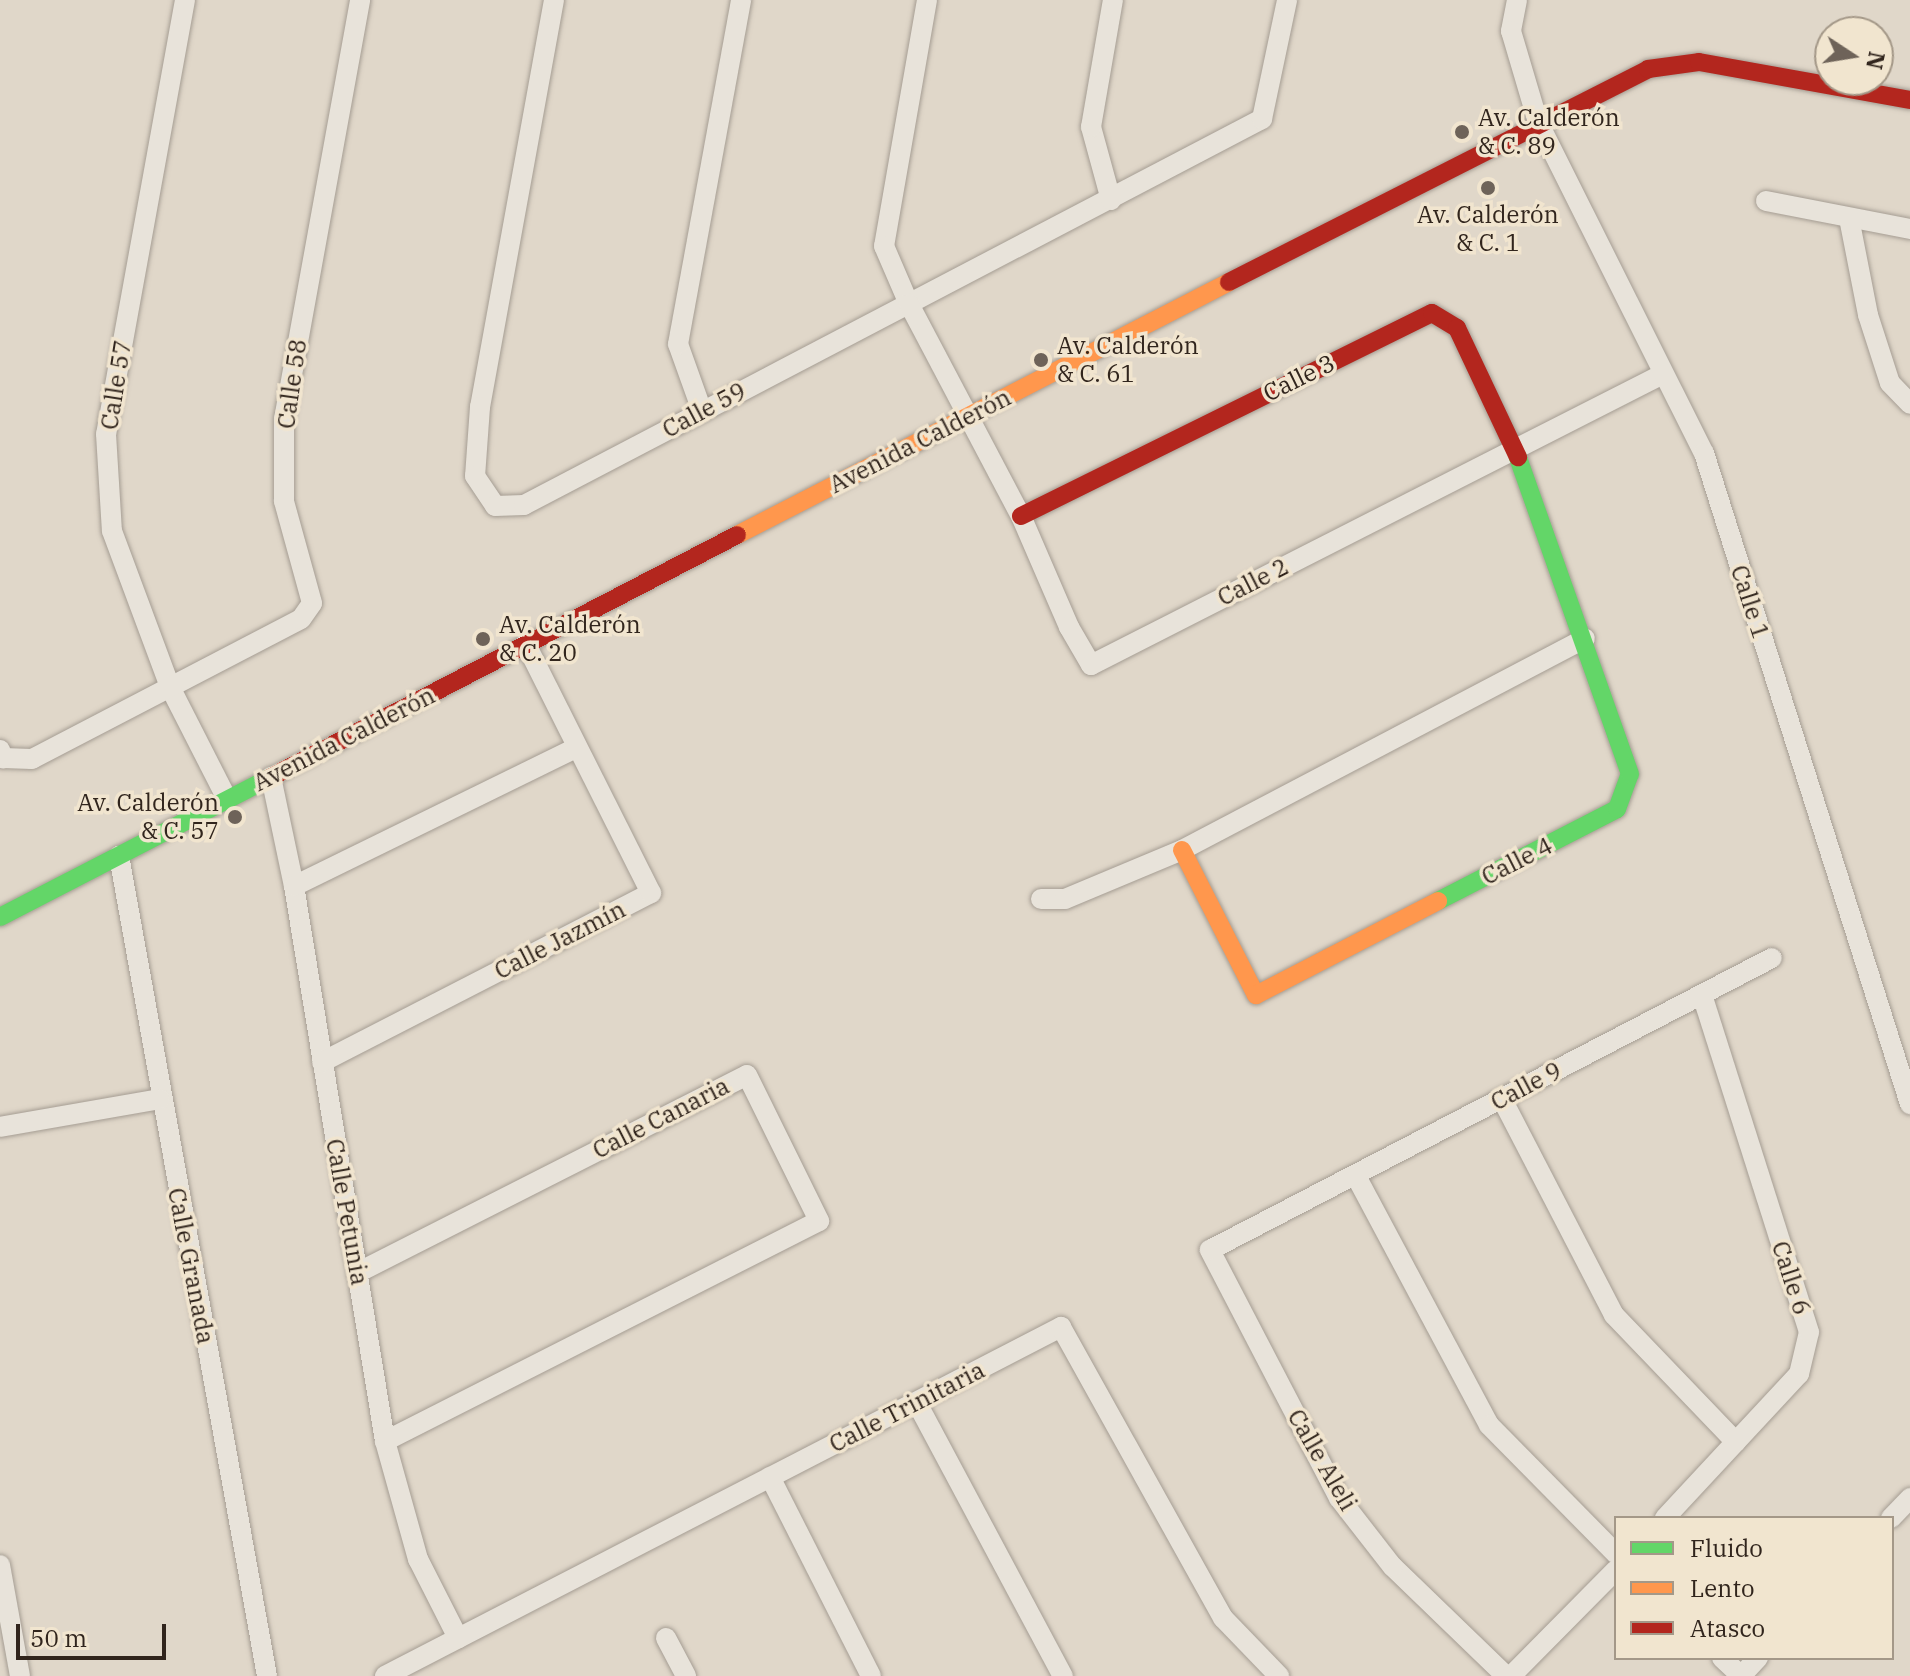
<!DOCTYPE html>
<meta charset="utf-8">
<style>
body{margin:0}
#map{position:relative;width:1910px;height:1676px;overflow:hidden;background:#e0d7c9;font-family:"IBM Plex Serif",serif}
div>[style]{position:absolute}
.roads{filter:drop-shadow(0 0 2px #a59d93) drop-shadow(0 0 2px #a59d93)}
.street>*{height:20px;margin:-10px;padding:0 10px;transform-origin:10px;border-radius:10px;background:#e8e3da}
.fast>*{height:18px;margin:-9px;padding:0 9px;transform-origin:9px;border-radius:9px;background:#63d668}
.slow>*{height:18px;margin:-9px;padding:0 9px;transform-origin:9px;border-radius:9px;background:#ff974d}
.jam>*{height:18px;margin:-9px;padding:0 9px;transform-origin:9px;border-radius:9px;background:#b3261e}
.dots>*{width:22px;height:22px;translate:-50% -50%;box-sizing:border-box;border:4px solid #f1e5cf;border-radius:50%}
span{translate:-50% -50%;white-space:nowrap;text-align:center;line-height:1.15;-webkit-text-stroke:7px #f1e5cf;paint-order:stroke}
.poi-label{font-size:24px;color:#31251d}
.left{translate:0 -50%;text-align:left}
.right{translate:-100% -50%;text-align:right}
.street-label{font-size:24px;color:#31251d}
.legend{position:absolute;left:1614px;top:1516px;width:280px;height:144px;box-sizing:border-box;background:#f1e5cf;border:2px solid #a49888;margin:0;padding:10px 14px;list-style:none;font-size:24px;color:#31251d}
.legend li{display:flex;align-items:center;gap:16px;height:40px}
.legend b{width:40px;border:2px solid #a49888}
.north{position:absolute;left:1814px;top:16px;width:80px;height:80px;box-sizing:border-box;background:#f1e5cf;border:2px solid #a49888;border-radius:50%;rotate:102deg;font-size:22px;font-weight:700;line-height:32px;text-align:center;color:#31251d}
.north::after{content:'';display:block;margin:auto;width:28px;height:36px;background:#6e6359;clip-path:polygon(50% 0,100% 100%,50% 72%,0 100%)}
.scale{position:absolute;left:16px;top:1624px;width:150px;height:36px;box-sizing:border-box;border:4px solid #31251d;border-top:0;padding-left:10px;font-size:24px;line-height:28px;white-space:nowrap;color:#31251d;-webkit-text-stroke:6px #f1e5cf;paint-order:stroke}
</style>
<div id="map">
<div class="roads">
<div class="street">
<div style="left:185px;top:0;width:441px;rotate:100.3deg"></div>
<div style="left:106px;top:434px;width:97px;rotate:86.5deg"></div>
<div style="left:112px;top:531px;width:166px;rotate:69.6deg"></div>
<div style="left:170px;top:687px;width:126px;rotate:63deg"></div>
<div style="left:554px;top:0;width:414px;rotate:100.3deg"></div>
<div style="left:480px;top:407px;width:69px;rotate:94.1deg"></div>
<div style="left:475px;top:476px;width:36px;rotate:56deg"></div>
<div style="left:495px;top:506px;width:29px;rotate:-2deg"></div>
<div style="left:524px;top:505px;width:833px;rotate:-27.61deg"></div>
<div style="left:1262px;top:119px;width:122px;rotate:-78.1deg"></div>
<div style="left:927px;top:0;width:250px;rotate:99.9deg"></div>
<div style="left:884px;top:246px;width:63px;rotate:66.7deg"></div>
<div style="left:909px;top:304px;width:240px;rotate:62.2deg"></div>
<div style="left:1021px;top:516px;width:121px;rotate:66.6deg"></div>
<div style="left:1069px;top:627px;width:44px;rotate:59.9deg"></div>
<div style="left:1091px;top:665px;width:642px;rotate:-26.96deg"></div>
<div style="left:1517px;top:0;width:32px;rotate:101deg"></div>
<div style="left:1511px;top:31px;width:95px;rotate:73.5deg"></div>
<div style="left:1538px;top:122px;width:370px;rotate:63.4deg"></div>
<div style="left:1704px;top:453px;width:683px;rotate:72.44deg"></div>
<div style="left:1111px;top:200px;width:76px;rotate:-105.3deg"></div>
<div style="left:1091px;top:127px;width:129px;rotate:-80.2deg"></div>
<div style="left:1766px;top:201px;width:147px;rotate:11deg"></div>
<div style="left:1849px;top:218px;width:99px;rotate:78.9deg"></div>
<div style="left:1868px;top:315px;width:71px;rotate:72.1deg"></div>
<div style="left:1890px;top:383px;width:29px;rotate:46deg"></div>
<div style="left:702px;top:411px;width:71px;rotate:-109.7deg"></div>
<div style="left:678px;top:344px;width:350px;rotate:-79.6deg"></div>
<div style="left:0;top:750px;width:9px;rotate:69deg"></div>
<div style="left:3px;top:758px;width:29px;rotate:2deg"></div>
<div style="left:32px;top:759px;width:303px;rotate:-27.5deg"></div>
<div style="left:301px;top:619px;width:19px;rotate:-55deg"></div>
<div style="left:312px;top:603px;width:106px;rotate:-105.4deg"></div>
<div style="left:284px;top:501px;width:82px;rotate:-90deg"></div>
<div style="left:284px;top:419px;width:426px;rotate:-79.7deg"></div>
<div style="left:271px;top:777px;width:111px;rotate:78.1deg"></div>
<div style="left:294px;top:886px;width:562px;rotate:80.69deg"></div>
<div style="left:385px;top:1441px;width:123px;rotate:74.4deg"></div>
<div style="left:418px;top:1559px;width:89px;rotate:63.1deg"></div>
<div style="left:119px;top:856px;width:833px;rotate:79.77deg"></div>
<div style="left:294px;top:886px;width:314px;rotate:-26.1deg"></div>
<div style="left:1041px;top:899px;width:24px"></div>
<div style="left:1065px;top:899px;width:127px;rotate:-22.7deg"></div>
<div style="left:1182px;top:850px;width:455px;rotate:-27.7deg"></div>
<div style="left:322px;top:1062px;width:370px;rotate:-27.2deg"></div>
<div style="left:651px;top:893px;width:279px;rotate:-116.7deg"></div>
<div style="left:1502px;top:1099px;width:243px;rotate:62.6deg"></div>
<div style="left:1614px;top:1315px;width:176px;rotate:46.2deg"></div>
<div style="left:0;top:1127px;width:162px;rotate:-9.9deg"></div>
<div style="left:1356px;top:1176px;width:282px;rotate:61.9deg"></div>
<div style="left:1489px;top:1425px;width:181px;rotate:45.4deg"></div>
<div style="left:357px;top:1273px;width:437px;rotate:-26.9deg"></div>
<div style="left:747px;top:1075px;width:163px;rotate:63.7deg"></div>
<div style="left:819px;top:1221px;width:487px;rotate:153.1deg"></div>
<div style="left:917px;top:1403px;width:310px;rotate:61.9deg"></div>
<div style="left:770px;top:1477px;width:223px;rotate:63.1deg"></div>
<div style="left:1665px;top:1518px;width:197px;rotate:-47.1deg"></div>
<div style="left:1799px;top:1374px;width:43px;rotate:-76.6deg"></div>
<div style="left:1809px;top:1332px;width:354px;rotate:-107.6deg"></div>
<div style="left:1891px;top:1518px;width:28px;rotate:-46deg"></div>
<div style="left:0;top:1565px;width:113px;rotate:79.8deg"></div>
<div style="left:666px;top:1638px;width:43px;rotate:62.2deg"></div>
<div style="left:1722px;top:1658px;width:26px;rotate:43deg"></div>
<div style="left:1741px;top:1676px;width:25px;rotate:-47deg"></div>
<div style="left:385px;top:1676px;width:761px;rotate:-27.31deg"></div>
<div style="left:1061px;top:1327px;width:333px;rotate:60.9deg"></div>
<div style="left:1223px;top:1618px;width:81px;rotate:46deg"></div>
<div style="left:1506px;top:1676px;width:158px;rotate:-136deg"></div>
<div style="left:1392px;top:1566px;width:86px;rotate:-127.9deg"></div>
<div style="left:1339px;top:1498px;width:280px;rotate:-117.5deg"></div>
<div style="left:1210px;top:1250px;width:633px;rotate:-27.46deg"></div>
<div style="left:1511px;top:1676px;width:149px;rotate:-45.3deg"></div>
</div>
<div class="fast">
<div style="left:1438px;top:901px;width:201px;rotate:-27.2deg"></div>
<div style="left:1617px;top:809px;width:37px;rotate:-70deg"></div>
<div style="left:1630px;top:774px;width:336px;rotate:-109.5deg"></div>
<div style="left:0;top:917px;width:305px;rotate:-27.3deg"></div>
</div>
<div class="slow">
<div style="left:737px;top:535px;width:553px;rotate:-27.21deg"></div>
<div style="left:1182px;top:850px;width:163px;rotate:63deg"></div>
<div style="left:1256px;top:995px;width:205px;rotate:-27.3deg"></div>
</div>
<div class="jam">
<div style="left:1229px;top:282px;width:470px;rotate:-26.9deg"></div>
<div style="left:1648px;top:69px;width:51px;rotate:-7.8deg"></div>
<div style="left:1699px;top:62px;width:214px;rotate:10.2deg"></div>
<div style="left:1021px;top:516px;width:458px;rotate:-26.3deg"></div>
<div style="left:1432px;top:313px;width:29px;rotate:31deg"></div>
<div style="left:1457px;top:328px;width:143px;rotate:64.7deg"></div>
<div style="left:271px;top:777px;width:525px;rotate:-27.44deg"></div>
</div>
</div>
<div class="dots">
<div style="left:1462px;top:132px;background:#6e6359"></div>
<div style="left:1488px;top:188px;background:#6e6359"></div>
<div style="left:1041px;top:360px;background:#6e6359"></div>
<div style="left:483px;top:639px;background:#6e6359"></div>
<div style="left:235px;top:817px;background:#6e6359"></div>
</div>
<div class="poi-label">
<span class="left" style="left:1478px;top:132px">Av. Calderón<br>&amp; C. 89</span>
<span style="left:1488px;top:229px">Av. Calderón<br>&amp; C. 1</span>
<span class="left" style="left:1057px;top:360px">Av. Calderón<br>&amp; C. 61</span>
<span class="left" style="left:499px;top:639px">Av. Calderón<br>&amp; C. 20</span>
<span class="right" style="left:219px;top:817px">Av. Calderón<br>&amp; C. 57</span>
</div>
<div class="street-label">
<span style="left:1299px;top:378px;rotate:-26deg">Calle 3</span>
<span style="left:292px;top:384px;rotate:-82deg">Calle 58</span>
<span style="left:116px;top:385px;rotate:-81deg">Calle 57</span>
<span style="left:704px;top:410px;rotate:-28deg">Calle 59</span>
<span style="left:920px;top:441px;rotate:-27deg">Avenida Calderón</span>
<span style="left:1253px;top:582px;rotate:-27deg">Calle 2</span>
<span style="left:1750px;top:602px;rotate:72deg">Calle 1</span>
<span style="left:344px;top:739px;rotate:-27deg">Avenida Calderón</span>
<span style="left:1517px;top:861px;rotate:-27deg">Calle 4</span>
<span style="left:560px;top:940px;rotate:-27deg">Calle Jazmín</span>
<span style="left:1526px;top:1086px;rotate:-28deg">Calle 9</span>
<span style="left:661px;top:1118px;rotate:-27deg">Calle Canaria</span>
<span style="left:347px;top:1212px;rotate:80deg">Calle Petunia</span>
<span style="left:191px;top:1266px;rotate:79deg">Calle Granada</span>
<span style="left:1791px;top:1278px;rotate:72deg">Calle 6</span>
<span style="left:907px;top:1407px;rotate:-27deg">Calle Trinitaria</span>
<span style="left:1322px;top:1460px;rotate:60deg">Calle Aleli</span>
</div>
<ul class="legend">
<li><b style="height:10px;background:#63d668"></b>Fluido</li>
<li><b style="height:10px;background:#ff974d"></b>Lento</li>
<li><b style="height:10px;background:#b3261e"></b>Atasco</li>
</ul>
<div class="north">N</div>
<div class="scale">50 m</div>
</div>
